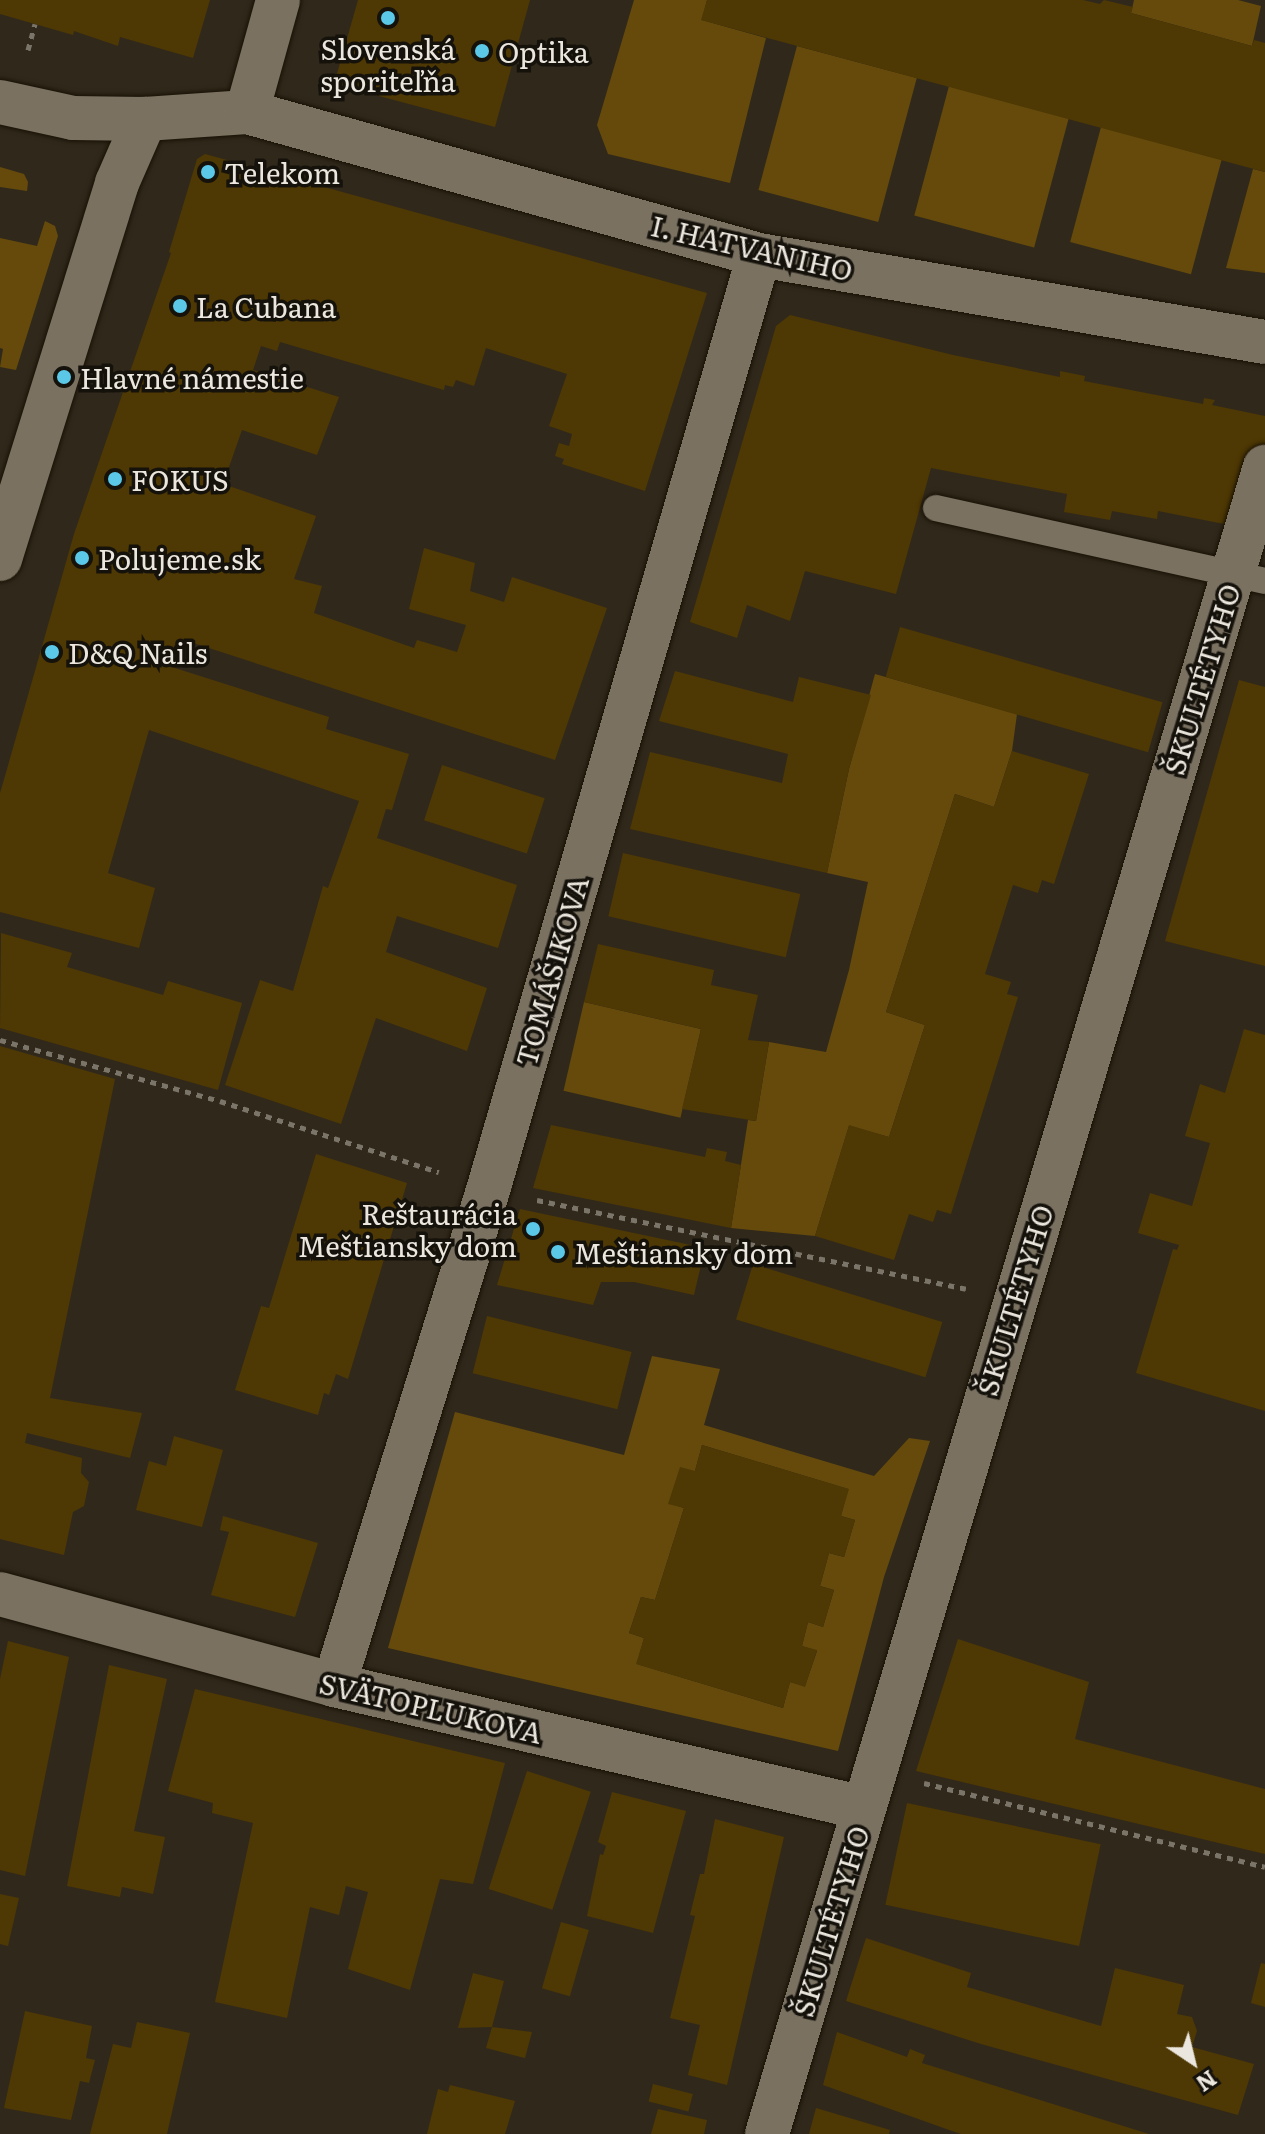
<!DOCTYPE html>
<meta charset="utf-8">
<style>
body{margin:0}
#map{position:relative;width:1265px;height:2134px;overflow:hidden;background:#30291b;font-family:Literata,serif}
div>[style]{position:absolute}
.green>*{inset:0;background:#654a0b;transform-origin:0 0}
.building>*{inset:0;background:#4e3804;transform-origin:0 0}
.path>*{height:5px;margin-top:-2.5px;transform-origin:0;background:repeating-linear-gradient(90deg,#7b7569 0 6px,transparent 0 12px)}
.roads{filter:drop-shadow(0 0 2px #181105) drop-shadow(0 0 2px #181105)}
.service>*{height:26px;margin:-13px;padding:0 13px;transform-origin:13px;border-radius:13px;background:#7a7161}
.minor>*{height:44px;margin:-22px;padding:0 22px;transform-origin:22px;border-radius:22px;background:#7a7161}
.dots>*{width:22px;height:22px;translate:-50% -50%;box-sizing:border-box;border:4px solid #15120c;border-radius:50%}
span{translate:-50% -50%;white-space:nowrap;text-align:center;line-height:1.15;-webkit-text-stroke:7px #15120c;paint-order:stroke}
.poi-label{font-size:28px;color:#ece7de}
.left{translate:0 -50%;text-align:left}
.right{translate:-100% -50%;text-align:right}
.street-label{font-size:28px;color:#ece7de}
.north{position:absolute;left:1153px;top:2022px;width:80px;height:80px;-webkit-text-stroke:6px #15120c;paint-order:stroke;rotate:145deg;font-size:22px;font-weight:700;line-height:32px;text-align:center;color:#ece7de}
.north::after{content:'';display:block;margin:auto;width:28px;height:36px;background:#ece7de;clip-path:polygon(50% 0,100% 100%,50% 72%,0 100%)}
</style>
<div id="map">
<div class="green">
<div style="clip-path:polygon(634px 0,707px 0,702px 20px,766px 38px,730px 183px,608px 154px,597px 125px)"></div>
<div style="clip-path:polygon(1134px 0,1238px 0,1261px 6px,1252px 46px,1131px 13px)"></div>
<div style="left:797px;top:46px;width:124px;height:149px;rotate:15deg"></div>
<div style="left:949px;top:86px;width:124px;height:134px;rotate:15deg"></div>
<div style="left:1101px;top:127px;width:125px;height:119px;rotate:15deg"></div>
<div style="clip-path:polygon(0 167px,24px 174px,28px 182px,27px 191px,0 187px)"></div>
<div style="clip-path:polygon(1253px 169px,1265px 172px,1265px 273px,1226px 268px)"></div>
<div style="clip-path:polygon(45px 221px,55px 226px,58px 236px,16px 370px,0 367px,3px 349px,0 348px,0 238px,37px 246px)"></div>
<div style="clip-path:polygon(875px 674px,1017px 714px,1012px 751px,994px 807px,955px 794px,886px 1012px,925px 1025px,889px 1137px,849px 1126px,815px 1236px,731px 1228px,748px 1120px,756px 1121px,769px 1042px,826px 1052px,849px 970px,868px 882px,827px 873px,849px 769px)"></div>
<div style="left:584px;top:1002px;width:120px;height:91px;rotate:13deg"></div>
<div style="clip-path:polygon(evenodd,652px 1356px,720px 1369px,704px 1425px,874px 1476px,909px 1438px,930px 1441px,884px 1577px,838px 1751px,388px 1648px,455px 1412px,624px 1455px,652px 1356px,702px 1445px,848px 1489px,841px 1516px,855px 1520px,844px 1557px,829px 1553px,820px 1586px,834px 1590px,823px 1627px,808px 1622px,802px 1646px,817px 1651px,805px 1686px,790px 1682px,783px 1708px,637px 1664px,644px 1638px,629px 1633px,641px 1597px,655px 1600px,684px 1508px,669px 1503px,695px 1471px,702px 1445px)"></div>
</div>
<div class="building">
<div style="clip-path:polygon(0 0,210px 0,193px 58px,120px 37px,118px 46px,74px 31px,73px 35px,0 14px)"></div>
<div style="clip-path:polygon(358px 0,530px 0,495px 127px,334px 84px)"></div>
<div style="clip-path:polygon(707px 0,1083px 0,1100px 4px,1104px 0,1133px 7px,1131px 13px,1252px 46px,1254px 40px,1265px 43px,1265px 172px,701px 20px)"></div>
<div style="clip-path:polygon(205px 154px,707px 293px,645px 491px,562px 464px,564px 459px,555px 456px,559px 443px,569px 446px,572px 434px,549px 426px,567px 374px,486px 348px,474px 386px,456px 380px,453px 387px,445px 385px,444px 390px,280px 342px,277px 351px,261px 346px,253px 370px,339px 397px,317px 455px,242px 430px,223px 484px,316px 516px,294px 579px,322px 586px,314px 613px,414px 648px,417px 640px,457px 652px,466px 625px,409px 609px,424px 548px,475px 563px,470px 591px,504px 602px,512px 577px,607px 608px,555px 760px,184px 640px,175px 668px,329px 717px,326px 729px,409px 754px,392px 810px,386px 809px,377px 838px,517px 885px,498px 948px,397px 916px,386px 952px,487px 988px,467px 1051px,376px 1018px,341px 1124px,225px 1085px,260px 980px,293px 991px,323px 886px,328px 888px,359px 801px,149px 730px,108px 873px,155px 888px,139px 948px,0 912px,0 793px,5px 776px,74px 534px,171px 253px,169px 252px,197px 159px)"></div>
<div style="clip-path:polygon(790px 315px,953px 355px,1060px 377px,1060px 371px,1085px 376px,1084px 381px,1203px 404px,1204px 398px,1215px 400px,1212px 405px,1265px 416px,1265px 532px,1158px 511px,1157px 519px,1112px 511px,1110px 520px,1064px 512px,1067px 494px,931px 468px,896px 594px,805px 571px,790px 621px,747px 605px,737px 638px,690px 622px,776px 326px)"></div>
<div style="left:900px;top:627px;width:273px;height:52px;rotate:16deg"></div>
<div style="clip-path:polygon(675px 671px,793px 702px,799px 677px,871px 695px,849px 769px,827px 873px,630px 829px,650px 752px,782px 783px,788px 754px,659px 721px)"></div>
<div style="clip-path:polygon(1239px 680px,1265px 687px,1265px 966px,1165px 941px)"></div>
<div style="clip-path:polygon(1012px 751px,1089px 774px,1054px 884px,1042px 880px,1038px 893px,1013px 885px,985px 974px,1011px 982px,1007px 994px,1018px 997px,951px 1214px,937px 1210px,933px 1222px,909px 1214px,894px 1260px,815px 1236px,849px 1125px,889px 1137px,925px 1025px,886px 1012px,955px 794px,994px 807px)"></div>
<div style="left:442px;top:765px;width:108px;height:58px;rotate:18deg"></div>
<div style="left:623px;top:853px;width:182px;height:65px;rotate:13deg"></div>
<div style="clip-path:polygon(1px 933px,72px 953px,67px 967px,163px 995px,168px 981px,242px 1003px,218px 1090px,0 1028px)"></div>
<div style="clip-path:polygon(598px 944px,714px 970px,711px 985px,758px 995px,748px 1040px,769px 1042px,756px 1121px,682px 1109px,701px 1029px,584px 1002px)"></div>
<div style="clip-path:polygon(1244px 1029px,1265px 1035px,1265px 1411px,1136px 1373px,1173px 1249px,1177px 1250px,1179px 1245px,1138px 1233px,1150px 1193px,1192px 1206px,1210px 1143px,1185px 1136px,1200px 1084px,1225px 1093px)"></div>
<div style="clip-path:polygon(0 1046px,115px 1079px,50px 1398px,142px 1413px,130px 1458px,27px 1433px,25px 1443px,82px 1458px,81px 1473px,89px 1482px,84px 1506px,73px 1512px,64px 1555px,0 1539px)"></div>
<div style="clip-path:polygon(551px 1125px,705px 1157px,707px 1148px,727px 1152px,725px 1161px,741px 1165px,731px 1228px,533px 1188px)"></div>
<div style="clip-path:polygon(316px 1154px,407px 1183px,348px 1379px,336px 1374px,329px 1395px,324px 1393px,318px 1415px,235px 1390px,261px 1306px,269px 1308px)"></div>
<div style="clip-path:polygon(520px 1209px,705px 1248px,694px 1295px,634px 1282px,601px 1282px,593px 1305px,497px 1285px)"></div>
<div style="left:753px;top:1264px;width:198px;height:58px;rotate:17deg"></div>
<div style="left:487px;top:1316px;width:149px;height:59px;rotate:14deg"></div>
<div style="clip-path:polygon(174px 1436px,223px 1450px,202px 1527px,136px 1510px,149px 1461px,166px 1466px)"></div>
<div style="clip-path:polygon(702px 1445px,849px 1489px,841px 1516px,855px 1520px,844px 1557px,829px 1553px,820px 1586px,834px 1590px,823px 1627px,808px 1622px,802px 1646px,817px 1650px,805px 1687px,790px 1682px,783px 1708px,636px 1664px,644px 1638px,629px 1633px,641px 1597px,655px 1600px,684px 1508px,668px 1504px,680px 1467px,695px 1471px)"></div>
<div style="clip-path:polygon(223px 1516px,318px 1543px,295px 1617px,211px 1595px,229px 1532px,220px 1530px)"></div>
<div style="clip-path:polygon(958px 1639px,1089px 1682px,1075px 1739px,1265px 1789px,1265px 1854px,916px 1771px)"></div>
<div style="clip-path:polygon(8px 1641px,69px 1657px,25px 1876px,0 1870px,0 1679px)"></div>
<div style="clip-path:polygon(109px 1665px,167px 1679px,134px 1831px,165px 1837px,153px 1894px,122px 1887px,120px 1897px,67px 1886px)"></div>
<div style="clip-path:polygon(195px 1689px,505px 1763px,473px 1884px,440px 1879px,410px 1990px,348px 1969px,368px 1892px,346px 1886px,339px 1915px,310px 1907px,287px 2018px,215px 2002px,253px 1823px,212px 1813px,213px 1803px,168px 1791px)"></div>
<div style="left:527px;top:1771px;width:67px;height:124px;rotate:18deg"></div>
<div style="clip-path:polygon(612px 1792px,686px 1811px,653px 1933px,587px 1916px,600px 1854px,603px 1855px,606px 1846px,598px 1842px)"></div>
<div style="left:907px;top:1803px;width:198px;height:104px;rotate:12deg"></div>
<div style="clip-path:polygon(715px 1819px,784px 1837px,727px 2085px,688px 2075px,700px 2025px,670px 2018px,695px 1916px,690px 1915px,700px 1874px,704px 1874px)"></div>
<div style="clip-path:polygon(0 1894px,19px 1898px,8px 1946px,0 1944px)"></div>
<div style="left:561px;top:1922px;width:29px;height:69px;rotate:16deg"></div>
<div style="clip-path:polygon(866px 1938px,971px 1973px,967px 1987px,1101px 2026px,1115px 1968px,1184px 1985px,1177px 2014px,1192px 2017px,1197px 2031px,1192px 2047px,1254px 2064px,1238px 2115px,981px 2044px,846px 2001px)"></div>
<div style="clip-path:polygon(1261px 1963px,1265px 1964px,1265px 2007px,1251px 2003px)"></div>
<div style="clip-path:polygon(473px 1973px,504px 1981px,492px 2027px,532px 2032px,525px 2058px,486px 2048px,492px 2027px,458px 2028px)"></div>
<div style="clip-path:polygon(25px 2011px,92px 2026px,86px 2058px,95px 2060px,89px 2083px,80px 2081px,71px 2120px,4px 2108px)"></div>
<div style="clip-path:polygon(137px 2022px,190px 2033px,167px 2134px,90px 2134px,113px 2044px,131px 2048px)"></div>
<div style="clip-path:polygon(837px 2032px,907px 2057px,910px 2049px,925px 2055px,922px 2063px,1149px 2134px,961px 2134px,952px 2131px,823px 2085px)"></div>
<div style="left:653px;top:2084px;width:41px;height:18px;rotate:14deg"></div>
<div style="clip-path:polygon(450px 2085px,515px 2101px,505px 2134px,427px 2134px,438px 2089px,448px 2092px)"></div>
<div style="clip-path:polygon(816px 2108px,890px 2130px,889px 2134px,809px 2134px)"></div>
<div style="clip-path:polygon(658px 2109px,707px 2120px,704px 2134px,651px 2134px)"></div>
</div>
<div class="path">
<div style="left:28px;top:50px;width:27px;rotate:-75deg"></div>
<div style="left:0;top:1040px;width:228px;rotate:15.5deg"></div>
<div style="left:220px;top:1101px;width:230px;rotate:18deg"></div>
<div style="left:537px;top:1200px;width:438px;rotate:11.7deg"></div>
<div style="left:924px;top:1783px;width:351px;rotate:13.8deg"></div>
</div>
<div class="roads">
<div class="service">
<div style="left:936px;top:508px;width:337px;rotate:12.5deg"></div>
</div>
<div class="minor">
<div style="left:0;top:102px;width:75px;rotate:12.4deg"></div>
<div style="left:73px;top:118px;width:72px;rotate:0.8deg"></div>
<div style="left:145px;top:119px;width:102px;rotate:-3.9deg"></div>
<div style="left:247px;top:112px;width:532px;rotate:15.6deg"></div>
<div style="left:759px;top:255px;width:513px;rotate:9.76deg"></div>
<div style="left:247px;top:112px;width:116px;rotate:-74.5deg"></div>
<div style="left:0;top:559px;width:394px;rotate:-72.7deg"></div>
<div style="left:117px;top:183px;width:70px;rotate:-66.4deg"></div>
<div style="left:0;top:1594px;width:346px;rotate:15.2deg"></div>
<div style="left:334px;top:1685px;width:544px;rotate:13.07deg"></div>
<div style="left:334px;top:1685px;width:522px;rotate:-72.71deg"></div>
<div style="left:489px;top:1187px;width:970px;rotate:-73.84deg"></div>
<div style="left:767px;top:2134px;width:1740px;rotate:-73.37deg"></div>
</div>
</div>
<div class="dots">
<div style="left:388px;top:18px;background:#5bc8e7"></div>
<div style="left:482px;top:51px;background:#5bc8e7"></div>
<div style="left:208px;top:172px;background:#5bc8e7"></div>
<div style="left:180px;top:306px;background:#5bc8e7"></div>
<div style="left:64px;top:377px;background:#5bc8e7"></div>
<div style="left:115px;top:479px;background:#5bc8e7"></div>
<div style="left:82px;top:558px;background:#5bc8e7"></div>
<div style="left:52px;top:652px;background:#5bc8e7"></div>
<div style="left:533px;top:1229px;background:#5bc8e7"></div>
<div style="left:558px;top:1252px;background:#5bc8e7"></div>
</div>
<div class="poi-label">
<span style="left:388px;top:64px">Slovenská<br>sporiteľňa</span>
<span class="left" style="left:498px;top:51px">Optika</span>
<span class="left" style="left:224px;top:172px">Telekom</span>
<span class="left" style="left:196px;top:306px">La Cubana</span>
<span class="left" style="left:80px;top:377px">Hlavné námestie</span>
<span class="left" style="left:131px;top:479px">FOKUS</span>
<span class="left" style="left:98px;top:558px">Polujeme.sk</span>
<span class="left" style="left:68px;top:652px">D&amp;Q Nails</span>
<span class="right" style="left:517px;top:1229px">Reštaurácia<br>Meštiansky dom</span>
<span class="left" style="left:574px;top:1252px">Meštiansky dom</span>
</div>
<div class="street-label">
<span style="left:752px;top:247px;rotate:13deg">I. HATVANIHO</span>
<span style="left:1201px;top:679px;rotate:-73deg">ŠKULTÉTYHO</span>
<span style="left:551px;top:971px;rotate:-74deg">TOMÁŠIKOVA</span>
<span style="left:1014px;top:1300px;rotate:-73deg">ŠKULTÉTYHO</span>
<span style="left:431px;top:1707px;rotate:13deg">SVÄTOPLUKOVA</span>
<span style="left:830px;top:1921px;rotate:-73deg">ŠKULTÉTYHO</span>
</div>
<div class="north">N</div>
</div>
